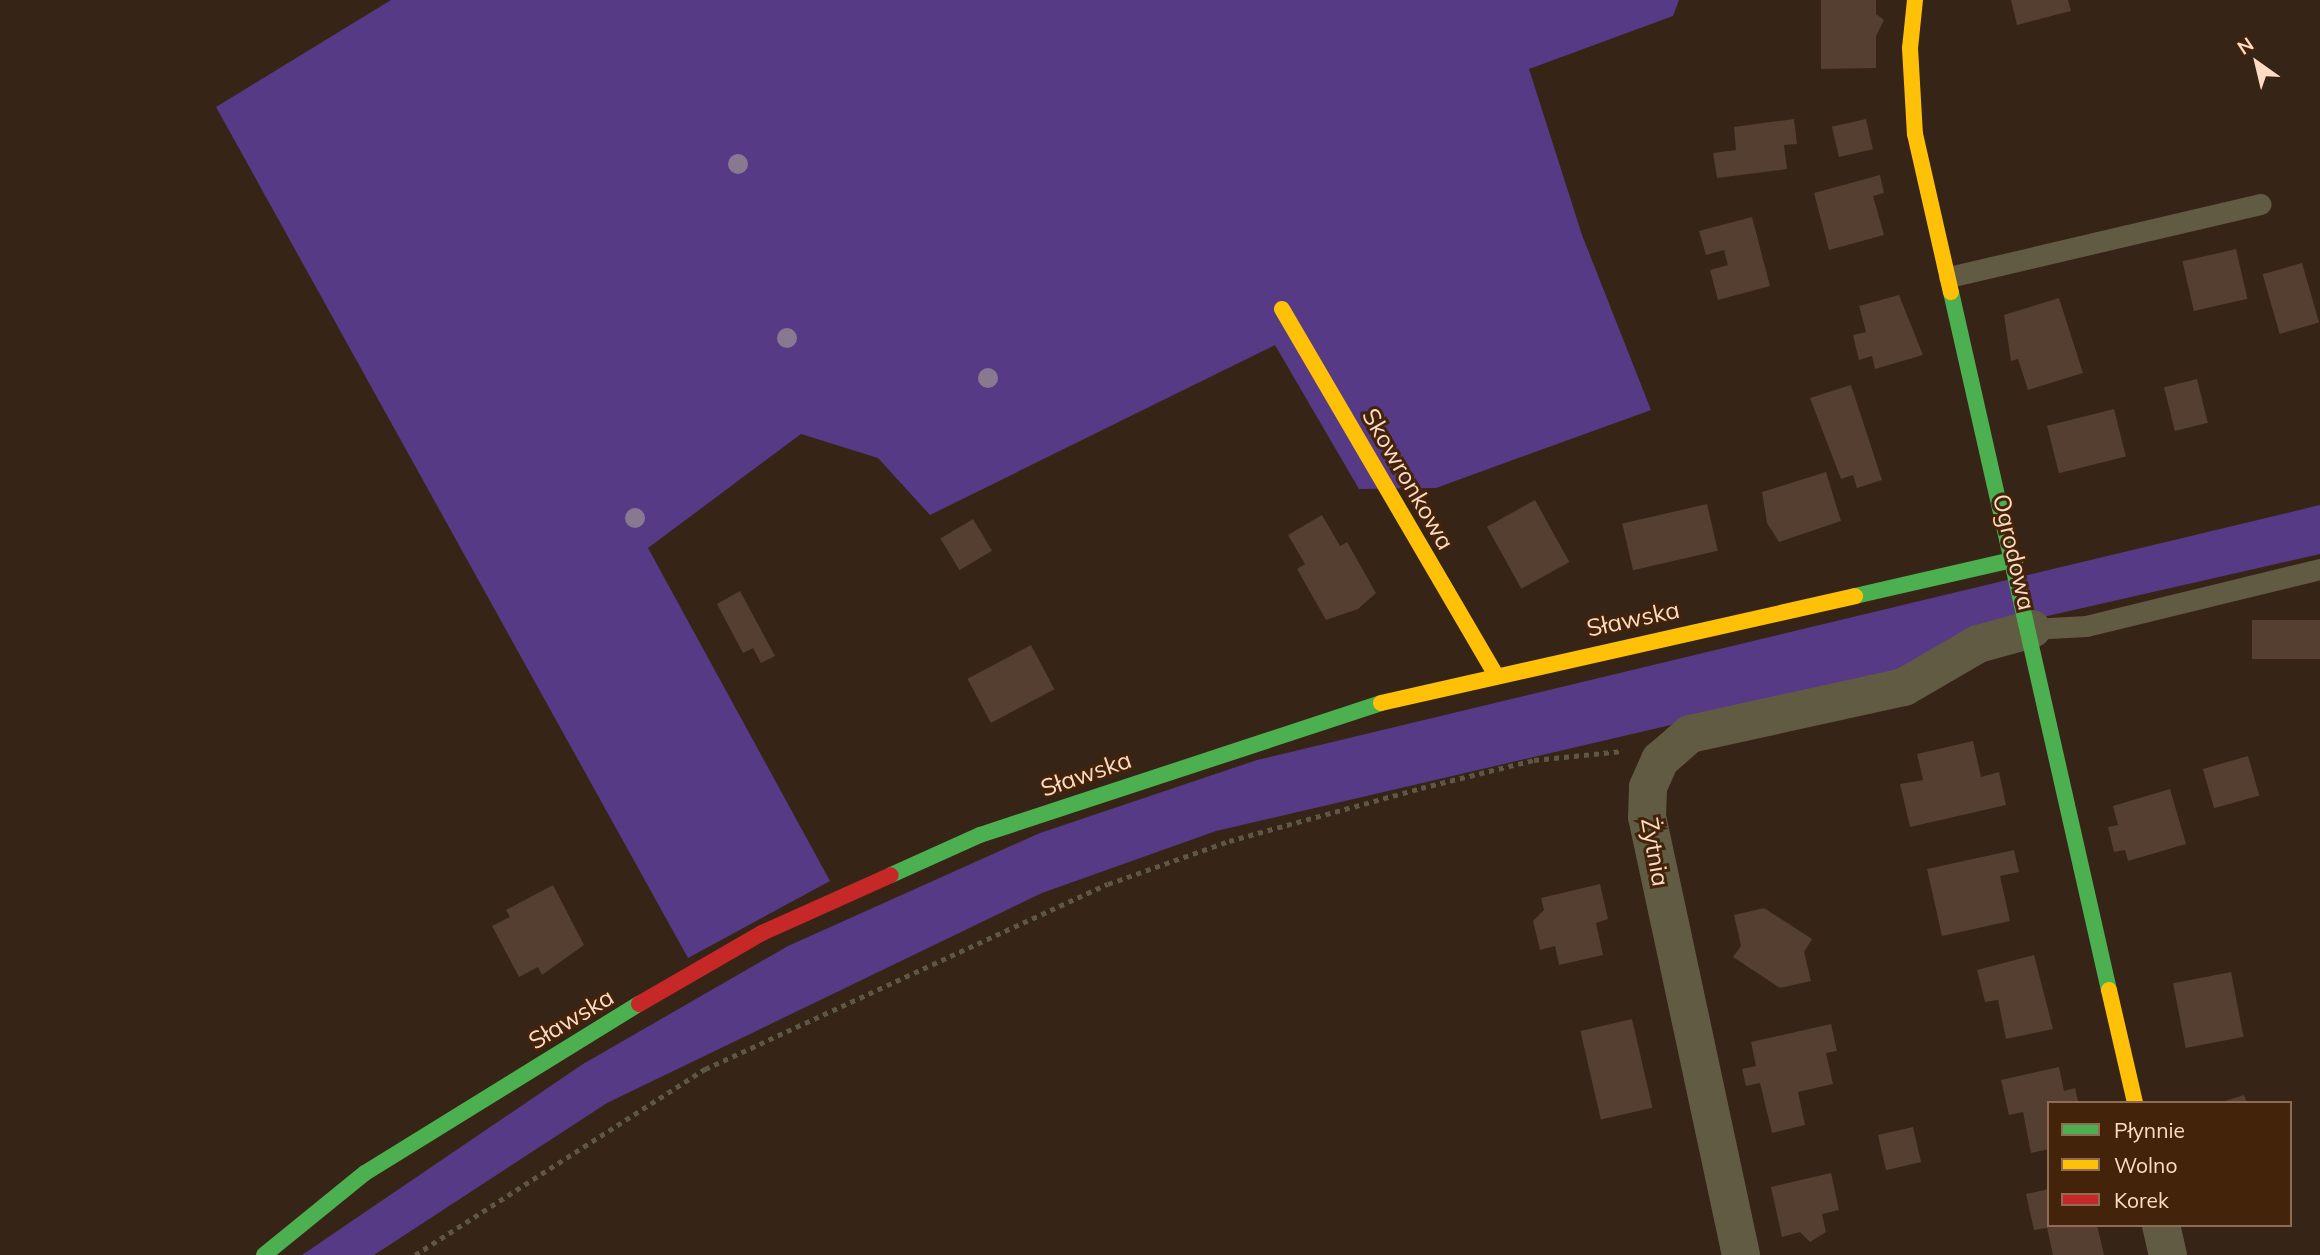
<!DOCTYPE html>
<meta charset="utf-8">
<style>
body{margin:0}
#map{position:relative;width:2320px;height:1255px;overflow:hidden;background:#362417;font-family:Mulish,sans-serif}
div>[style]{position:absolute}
.green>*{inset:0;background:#563a85}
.building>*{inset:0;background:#543f30;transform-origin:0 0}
.path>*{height:4.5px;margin-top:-2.25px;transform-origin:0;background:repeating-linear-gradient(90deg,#5d5743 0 5px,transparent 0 10px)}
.lane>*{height:21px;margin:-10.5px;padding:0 10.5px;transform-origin:10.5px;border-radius:10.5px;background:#605b42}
.street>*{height:38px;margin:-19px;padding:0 19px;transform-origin:19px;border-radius:19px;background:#605b42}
.fast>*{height:16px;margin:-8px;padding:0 8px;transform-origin:8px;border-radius:8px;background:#4caf50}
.slow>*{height:16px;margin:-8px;padding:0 8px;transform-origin:8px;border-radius:8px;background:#ffc107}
.jam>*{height:16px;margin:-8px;padding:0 8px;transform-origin:8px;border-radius:8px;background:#c62828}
.trees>*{width:20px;height:20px;margin:-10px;border-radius:50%;background:#887991}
span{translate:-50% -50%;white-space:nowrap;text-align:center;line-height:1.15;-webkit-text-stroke:6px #43230a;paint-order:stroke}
.street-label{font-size:24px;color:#fedbc4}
.legend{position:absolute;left:2047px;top:1101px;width:245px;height:126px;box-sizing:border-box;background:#43230a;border:2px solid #8e6d54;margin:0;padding:9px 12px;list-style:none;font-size:21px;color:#fedbc4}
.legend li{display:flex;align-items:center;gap:14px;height:35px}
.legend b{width:35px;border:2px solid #8e6d54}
.north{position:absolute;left:2222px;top:28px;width:70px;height:70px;-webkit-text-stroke:5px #43230a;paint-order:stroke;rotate:326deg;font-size:19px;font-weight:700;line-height:28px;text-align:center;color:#fedbc4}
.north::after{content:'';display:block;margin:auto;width:24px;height:32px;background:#fedbc4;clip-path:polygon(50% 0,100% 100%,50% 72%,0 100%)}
</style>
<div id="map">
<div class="green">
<div style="clip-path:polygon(391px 0,1679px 0,1673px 16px,1529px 69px,1582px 235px,1651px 410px,1436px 488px,1359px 489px,1275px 345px,930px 515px,878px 458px,801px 434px,648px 548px,830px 881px,688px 958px,216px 107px)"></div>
<div style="clip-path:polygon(2320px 505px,2320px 554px,1972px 633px,1920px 667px,1216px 831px,1042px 893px,607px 1103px,374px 1255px,302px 1255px,583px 1064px,788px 946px,1040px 833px,1257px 760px)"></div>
</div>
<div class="building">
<div style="clip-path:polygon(1821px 0,1876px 0,1876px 14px,1884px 20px,1876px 36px,1876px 68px,1821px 69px)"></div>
<div style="clip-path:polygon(2011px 0,2068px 0,2071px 11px,2017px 25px)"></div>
<div style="clip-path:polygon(1794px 119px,1797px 144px,1784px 145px,1787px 169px,1717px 178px,1713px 153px,1736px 150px,1734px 127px)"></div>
<div style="left:1866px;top:119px;width:31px;height:35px;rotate:77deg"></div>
<div style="clip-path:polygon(1880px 175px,1884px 193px,1873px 196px,1884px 235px,1829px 250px,1814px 193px)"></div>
<div style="clip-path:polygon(1752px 217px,1770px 286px,1718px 300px,1710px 270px,1728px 265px,1724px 250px,1706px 255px,1699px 231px)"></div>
<div style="left:2236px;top:249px;width:51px;height:55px;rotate:77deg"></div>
<div style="left:2302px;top:263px;width:62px;height:41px;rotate:74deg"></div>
<div style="clip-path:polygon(1899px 295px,1923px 355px,1875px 369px,1872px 356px,1859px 360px,1853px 335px,1866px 332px,1859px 306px)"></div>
<div style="clip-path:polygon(2059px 298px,2083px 373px,2028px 390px,2018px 359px,2011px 361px,2004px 315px)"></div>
<div style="left:2197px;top:379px;width:45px;height:34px;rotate:76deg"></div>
<div style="clip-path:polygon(1851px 385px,1882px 480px,1857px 488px,1853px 475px,1841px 479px,1810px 398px)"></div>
<div style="left:2114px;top:409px;width:49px;height:69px;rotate:76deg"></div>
<div style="clip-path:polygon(1826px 472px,1841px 521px,1779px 542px,1767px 523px,1762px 492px)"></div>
<div style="left:1535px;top:500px;width:71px;height:55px;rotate:61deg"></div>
<div style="left:1707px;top:504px;width:48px;height:87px;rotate:77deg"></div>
<div style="clip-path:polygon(1322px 515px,1340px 546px,1347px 542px,1376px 593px,1358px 609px,1326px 620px,1297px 569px,1305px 564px,1288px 535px)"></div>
<div style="left:973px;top:519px;width:37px;height:38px;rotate:59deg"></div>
<div style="clip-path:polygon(740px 591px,775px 656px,761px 663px,753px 648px,743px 653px,717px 604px)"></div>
<div style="left:2320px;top:620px;width:39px;height:68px;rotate:90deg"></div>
<div style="left:1031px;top:645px;width:50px;height:72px;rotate:62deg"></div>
<div style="clip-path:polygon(1973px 741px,1981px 777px,1999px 772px,2006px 805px,1910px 827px,1900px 784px,1923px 780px,1917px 754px)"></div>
<div style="left:2248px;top:756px;width:41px;height:47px;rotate:74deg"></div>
<div style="clip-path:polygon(2170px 789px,2186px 844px,2128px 861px,2125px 850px,2114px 852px,2108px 827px,2118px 825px,2113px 806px)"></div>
<div style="clip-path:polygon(2014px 850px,2019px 872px,2000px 876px,2010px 921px,1942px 936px,1927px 869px)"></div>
<div style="clip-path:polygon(1600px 884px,1608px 919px,1596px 923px,1603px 955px,1559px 965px,1555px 946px,1540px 950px,1533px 921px,1544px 910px,1541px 898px)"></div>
<div style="clip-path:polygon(553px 885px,584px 945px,542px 975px,538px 967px,519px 977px,492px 926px,510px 917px,506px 910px)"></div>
<div style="clip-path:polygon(1764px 908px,1812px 939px,1804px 952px,1811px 981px,1780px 988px,1733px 957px,1741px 946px,1734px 915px)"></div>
<div style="clip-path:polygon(2034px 955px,2053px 1029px,2006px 1039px,1998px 1000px,1985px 1002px,1977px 970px)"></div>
<div style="left:2231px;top:972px;width:66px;height:59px;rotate:79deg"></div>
<div style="left:1632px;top:1019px;width:91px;height:53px;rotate:77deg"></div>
<div style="clip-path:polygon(1831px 1024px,1837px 1051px,1826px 1053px,1833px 1084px,1798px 1092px,1805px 1125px,1772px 1133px,1760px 1083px,1746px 1086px,1742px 1069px,1756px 1066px,1751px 1042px)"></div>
<div style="clip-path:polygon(2059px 1067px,2064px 1091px,2075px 1088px,2078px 1101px,2049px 1103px,2049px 1149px,2031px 1153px,2023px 1112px,2009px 1115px,2001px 1080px)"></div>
<div style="clip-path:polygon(2244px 1095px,2247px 1103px,2222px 1103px,2222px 1102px)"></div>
<div style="left:1913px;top:1127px;width:36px;height:36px;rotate:77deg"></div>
<div style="clip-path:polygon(1831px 1173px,1839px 1210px,1822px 1214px,1826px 1232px,1810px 1242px,1800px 1232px,1782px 1237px,1771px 1187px)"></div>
<div style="clip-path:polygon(2049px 1189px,2049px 1225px,2097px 1225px,2104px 1255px,2053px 1255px,2047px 1228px,2034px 1230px,2026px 1194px)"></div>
</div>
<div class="path">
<div style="left:415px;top:1255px;width:345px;rotate:-32.7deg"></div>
<div style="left:705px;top:1069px;width:443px;rotate:-24.7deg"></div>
<div style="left:1108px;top:884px;width:128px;rotate:-19.6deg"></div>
<div style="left:1229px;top:841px;width:199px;rotate:-15.4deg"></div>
<div style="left:1421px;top:788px;width:116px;rotate:-13.9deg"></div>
<div style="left:1534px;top:760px;width:89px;rotate:-5.8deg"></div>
</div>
<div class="lane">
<div style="left:1949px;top:277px;width:320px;rotate:-13.2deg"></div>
<div style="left:2032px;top:629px;width:54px;rotate:-3.2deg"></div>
<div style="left:2086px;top:626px;width:241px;rotate:-13.7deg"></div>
</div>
<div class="street">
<div style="left:2161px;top:1225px;width:31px;rotate:77deg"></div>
<div style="left:1741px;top:1255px;width:448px;rotate:-102.1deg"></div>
<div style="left:1647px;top:817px;width:30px;rotate:-88deg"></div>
<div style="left:1648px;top:787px;width:30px;rotate:-66deg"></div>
<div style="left:1660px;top:760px;width:40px;rotate:-41deg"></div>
<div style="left:1690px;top:734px;width:219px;rotate:-12.4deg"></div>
<div style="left:1904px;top:687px;width:86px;rotate:-30.2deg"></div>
<div style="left:1978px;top:644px;width:56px;rotate:-15.5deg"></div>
</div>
<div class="fast">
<div style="left:1951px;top:292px;width:716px;rotate:77.25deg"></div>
<div style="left:1855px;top:596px;width:165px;rotate:-12.9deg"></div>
<div style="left:891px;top:875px;width:98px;rotate:-24.2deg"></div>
<div style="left:980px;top:835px;width:422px;rotate:-18.2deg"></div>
<div style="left:264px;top:1255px;width:130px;rotate:-39.1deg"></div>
<div style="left:365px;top:1173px;width:322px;rotate:-31.7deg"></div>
</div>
<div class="slow">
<div style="left:1915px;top:0;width:48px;rotate:95.9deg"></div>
<div style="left:1910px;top:48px;width:86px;rotate:86.7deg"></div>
<div style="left:1915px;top:134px;width:162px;rotate:77.2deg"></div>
<div style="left:1282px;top:309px;width:422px;rotate:59.7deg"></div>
<div style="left:1381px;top:703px;width:486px;rotate:-12.7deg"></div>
<div style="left:2109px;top:990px;width:116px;rotate:77deg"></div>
</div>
<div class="jam">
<div style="left:639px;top:1004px;width:142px;rotate:-30deg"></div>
<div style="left:762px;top:933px;width:141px;rotate:-24.2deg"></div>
</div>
<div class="trees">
<div style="left:738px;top:164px"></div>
<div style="left:787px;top:338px"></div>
<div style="left:988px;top:378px"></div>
<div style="left:635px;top:518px"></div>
</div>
<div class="street-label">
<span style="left:1408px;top:479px;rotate:60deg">Skowronkowa</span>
<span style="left:2014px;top:552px;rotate:77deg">Ogrodowa</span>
<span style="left:1633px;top:619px;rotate:-12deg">Sławska</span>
<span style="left:1086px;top:774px;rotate:-19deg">Sławska</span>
<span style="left:1655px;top:852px;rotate:80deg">Żytnia</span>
<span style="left:571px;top:1019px;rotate:-31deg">Sławska</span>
</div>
<ul class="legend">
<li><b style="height:9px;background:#4caf50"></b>Płynnie</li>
<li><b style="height:9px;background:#ffc107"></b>Wolno</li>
<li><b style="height:9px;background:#c62828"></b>Korek</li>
</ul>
<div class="north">N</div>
</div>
